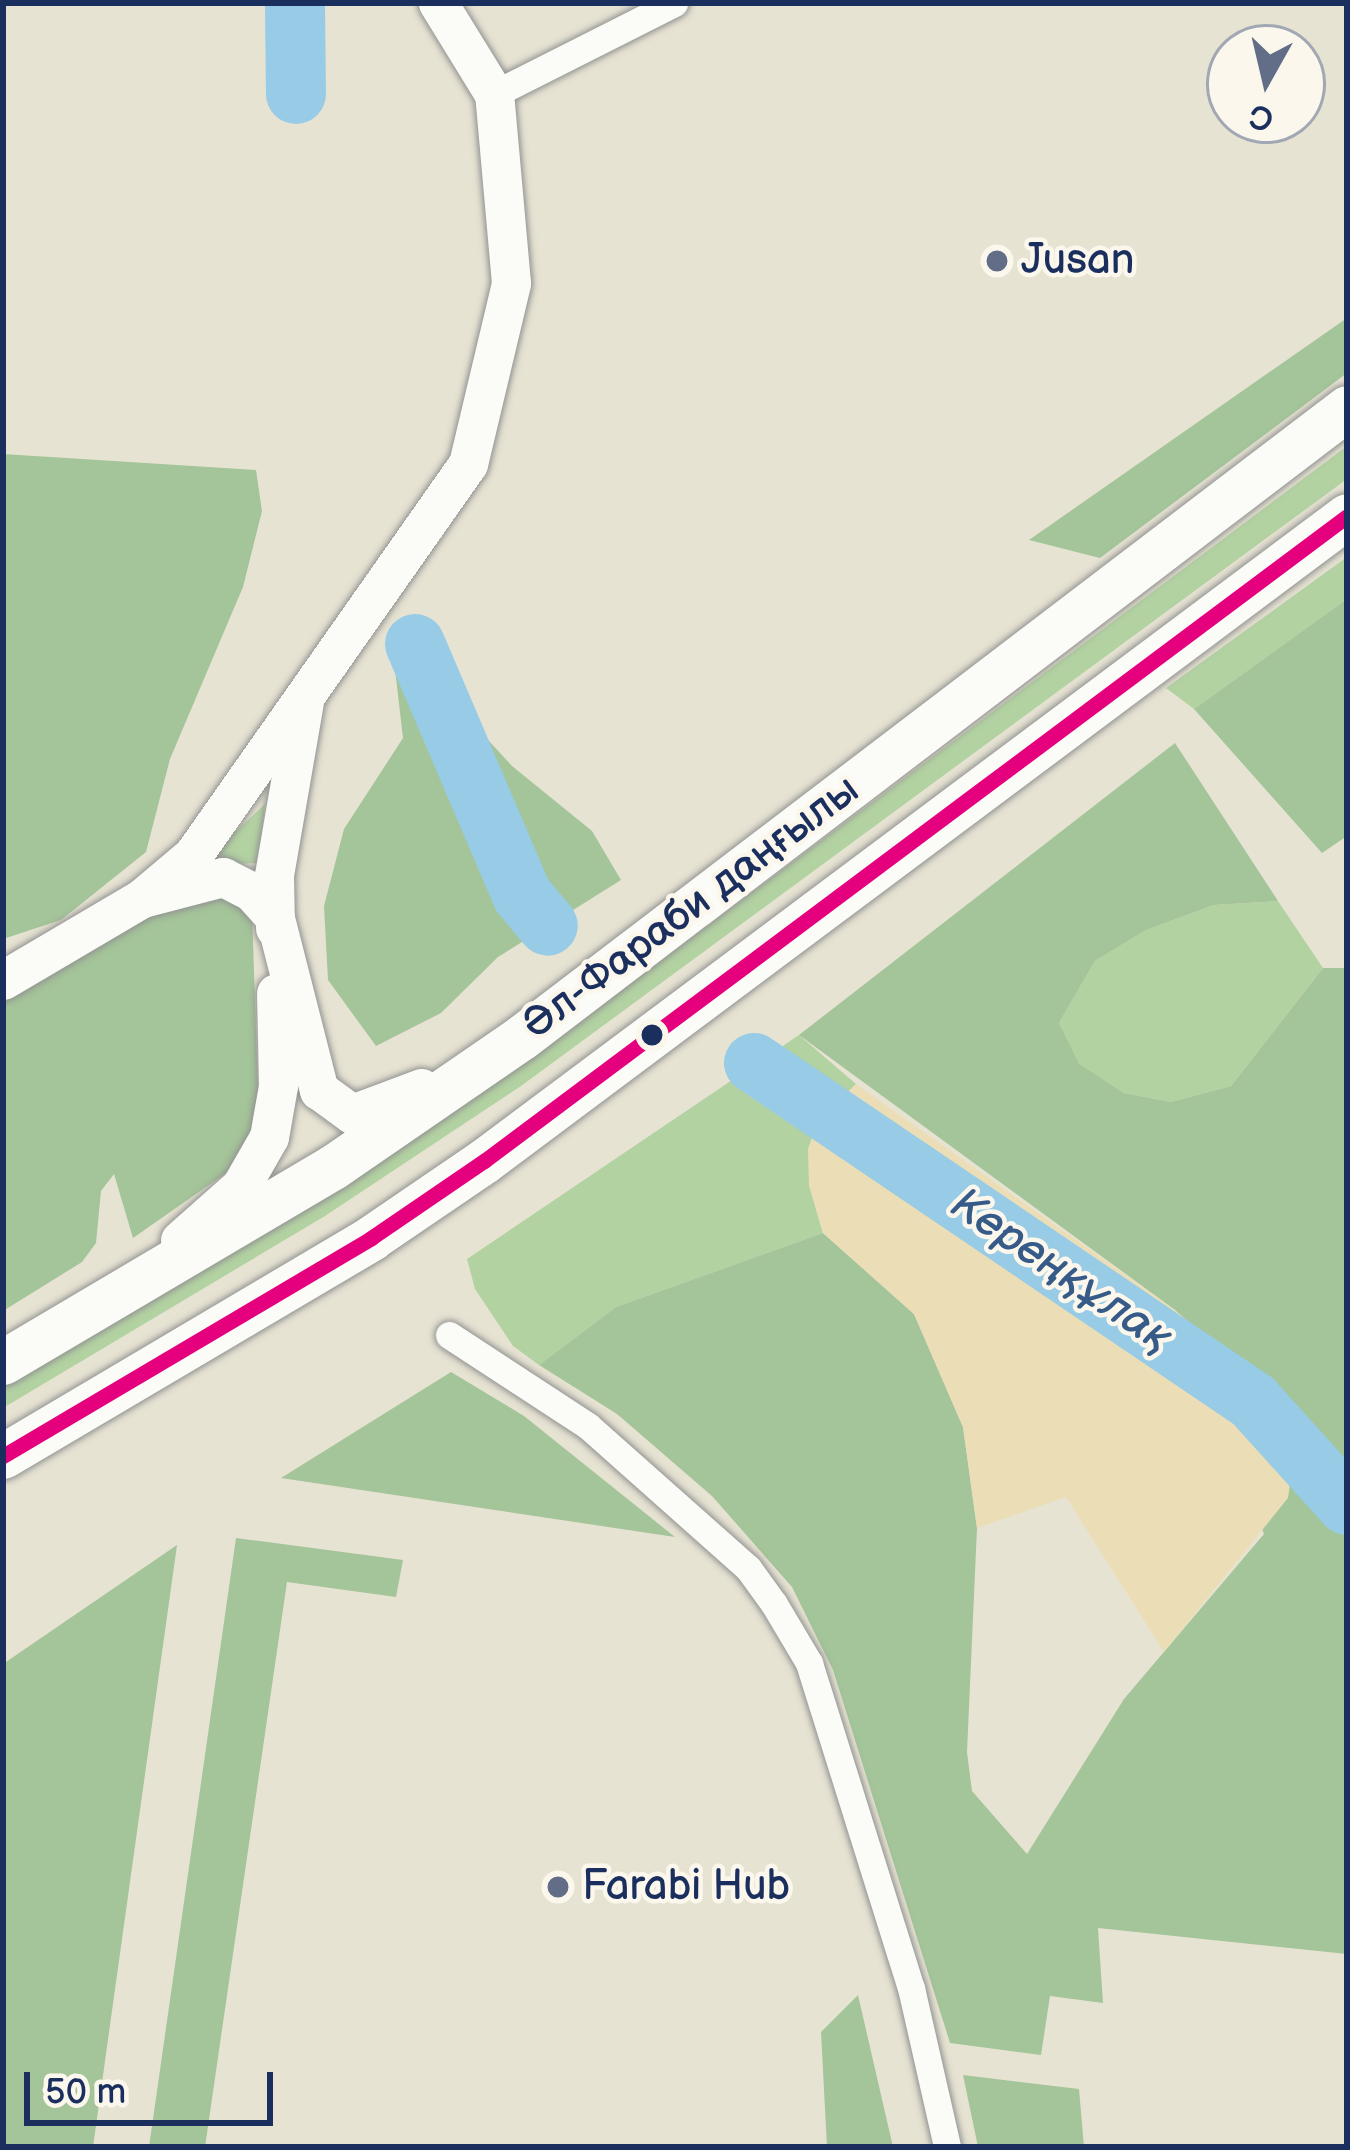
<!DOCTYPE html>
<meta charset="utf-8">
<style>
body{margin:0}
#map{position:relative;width:1350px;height:2150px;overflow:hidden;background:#e7e3d3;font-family:"Balsamiq Sans",sans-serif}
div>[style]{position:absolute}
.green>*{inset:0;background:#b3d2a2}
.forest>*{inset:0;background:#a4c499}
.sand>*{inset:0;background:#ebdeb6}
.river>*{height:60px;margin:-30px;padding:0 30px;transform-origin:30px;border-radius:30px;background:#97cbe6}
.roads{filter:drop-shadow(0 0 3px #929392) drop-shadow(0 0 3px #929392)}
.street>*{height:27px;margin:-13.5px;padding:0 13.5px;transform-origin:13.5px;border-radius:13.5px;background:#fbfbf8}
.secondary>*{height:39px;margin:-19.5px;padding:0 19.5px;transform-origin:19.5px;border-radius:19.5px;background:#fbfbf8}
.primary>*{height:45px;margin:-22.5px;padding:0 22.5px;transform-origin:22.5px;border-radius:22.5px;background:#fbfbf8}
.bus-1>*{height:15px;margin:-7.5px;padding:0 7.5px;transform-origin:7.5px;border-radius:7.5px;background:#e5007d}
.dots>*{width:33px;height:33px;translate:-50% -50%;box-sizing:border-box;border:6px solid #fbf7ec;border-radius:50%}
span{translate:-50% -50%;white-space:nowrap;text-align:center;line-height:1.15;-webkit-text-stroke:9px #fbf7ec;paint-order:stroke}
.poi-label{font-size:42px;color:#1b2f5e}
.left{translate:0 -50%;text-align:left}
.street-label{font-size:42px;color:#1b2f5e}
.water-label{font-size:45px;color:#365b89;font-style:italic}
.frame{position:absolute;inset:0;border:6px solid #1b2f5e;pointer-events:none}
.north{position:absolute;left:1206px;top:24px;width:120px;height:120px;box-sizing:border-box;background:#fbf7ec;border:3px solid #a1a7b3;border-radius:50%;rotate:188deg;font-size:33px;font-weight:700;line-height:48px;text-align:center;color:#1b2f5e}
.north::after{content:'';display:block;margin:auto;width:42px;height:54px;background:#626e87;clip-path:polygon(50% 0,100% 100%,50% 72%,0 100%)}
.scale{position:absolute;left:24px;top:2072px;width:249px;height:54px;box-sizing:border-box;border:6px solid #1b2f5e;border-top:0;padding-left:15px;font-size:36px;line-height:42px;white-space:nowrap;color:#1b2f5e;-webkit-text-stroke:9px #fbf7ec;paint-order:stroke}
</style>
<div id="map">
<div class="green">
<div style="clip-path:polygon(1347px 446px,1347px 479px,521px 1086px,325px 1216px,3px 1408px,3px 1383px,320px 1197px,510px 1074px)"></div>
<div style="clip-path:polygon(1347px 557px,1347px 599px,1194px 709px,1166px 688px)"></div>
<div style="clip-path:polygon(265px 804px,259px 863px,205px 865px,220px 846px)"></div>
<div style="clip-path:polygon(1278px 901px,1323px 968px,1231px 1086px,1171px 1102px,1124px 1093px,1078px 1064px,1059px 1023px,1095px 961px,1146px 930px,1214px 905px)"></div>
<div style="clip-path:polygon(799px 1035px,856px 1084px,817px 1123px,809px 1185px,823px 1233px,616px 1307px,539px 1365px,513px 1346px,475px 1289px,467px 1259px)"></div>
</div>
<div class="forest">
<div style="clip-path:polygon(1347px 318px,1347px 373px,1100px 558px,1029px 540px)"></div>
<div style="clip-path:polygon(3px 454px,256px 470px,262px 511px,243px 587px,170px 759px,146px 852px,61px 920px,3px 939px)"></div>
<div style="clip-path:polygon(1347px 599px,1347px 836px,1322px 853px,1194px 709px)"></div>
<div style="clip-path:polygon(391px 635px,512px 766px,592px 831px,621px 880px,498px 957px,441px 1013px,376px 1046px,328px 980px,324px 906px,344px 829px,403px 738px)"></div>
<div style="clip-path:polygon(1175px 743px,1278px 901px,1214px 905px,1146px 930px,1095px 961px,1059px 1023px,1079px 1064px,1124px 1093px,1171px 1102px,1231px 1086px,1323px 968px,1347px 968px,1347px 1954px,1098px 1928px,1103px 2003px,1050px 1996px,1041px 2055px,950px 2043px,833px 1670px,792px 1587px,712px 1496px,617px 1414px,539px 1365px,616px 1307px,823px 1233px,914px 1314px,963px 1427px,977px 1528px,967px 1752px,972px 1791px,1027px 1854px,1124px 1699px,1264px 1534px,1175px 1310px,799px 1035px)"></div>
<div style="clip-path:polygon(193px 880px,252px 911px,258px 1092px,249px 1157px,133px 1238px,114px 1174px,101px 1191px,96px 1243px,82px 1262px,3px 1311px,3px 980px)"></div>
<div style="clip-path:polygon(451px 1372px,524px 1416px,675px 1537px,281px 1478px)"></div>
<div style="clip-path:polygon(236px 1538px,403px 1560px,396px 1597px,287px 1582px,205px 2147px,149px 2147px)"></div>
<div style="clip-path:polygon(177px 1545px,93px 2147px,3px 2147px,3px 1664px)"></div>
<div style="clip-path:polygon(858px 1995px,893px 2147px,827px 2147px,821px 2032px)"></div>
<div style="clip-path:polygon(963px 2075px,1079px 2089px,1084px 2147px,978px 2147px)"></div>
</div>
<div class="sand">
<div style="clip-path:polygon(856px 1084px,1175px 1310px,1282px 1402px,1298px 1430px,1288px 1498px,1164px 1652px,1066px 1497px,977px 1528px,963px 1427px,914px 1314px,823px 1233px,809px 1185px,808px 1149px,817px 1123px)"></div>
</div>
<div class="river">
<div style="left:295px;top:3px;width:91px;rotate:89.4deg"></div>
<div style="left:415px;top:644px;width:273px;rotate:66.9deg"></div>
<div style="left:522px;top:895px;width:40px;rotate:50deg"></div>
<div style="left:754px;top:1063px;width:603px;rotate:34.11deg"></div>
<div style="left:1253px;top:1401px;width:140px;rotate:47.9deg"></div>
</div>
<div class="roads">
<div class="street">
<div style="left:494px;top:94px;width:202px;rotate:-26.8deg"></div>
<div style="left:449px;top:1335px;width:166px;rotate:33.2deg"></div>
<div style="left:588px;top:1426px;width:214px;rotate:41.6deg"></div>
<div style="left:748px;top:1568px;width:44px;rotate:54.2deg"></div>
<div style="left:774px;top:1604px;width:69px;rotate:59.3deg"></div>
<div style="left:809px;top:1663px;width:341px;rotate:72.6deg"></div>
<div style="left:911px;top:1988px;width:163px;rotate:77.2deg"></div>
</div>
<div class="secondary">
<div style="left:142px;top:898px;width:67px;rotate:-40.1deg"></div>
<div style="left:193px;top:855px;width:478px;rotate:-54.9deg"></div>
<div style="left:468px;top:464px;width:186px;rotate:-76.6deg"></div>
<div style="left:511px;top:283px;width:190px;rotate:-95.1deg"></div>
<div style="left:494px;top:94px;width:107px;rotate:-121.6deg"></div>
<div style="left:275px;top:928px;width:53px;rotate:-91.1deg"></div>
<div style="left:274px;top:875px;width:176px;rotate:-80.2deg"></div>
<div style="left:3px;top:980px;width:161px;rotate:-30.5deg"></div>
<div style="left:142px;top:898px;width:84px;rotate:-14.5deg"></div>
<div style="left:223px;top:877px;width:31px;rotate:27deg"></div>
<div style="left:251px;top:891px;width:36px;rotate:48deg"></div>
<div style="left:275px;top:918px;width:178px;rotate:75.7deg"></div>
<div style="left:319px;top:1090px;width:41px;rotate:36deg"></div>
<div style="left:352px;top:1114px;width:74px;rotate:-20.6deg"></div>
<div style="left:180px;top:1240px;width:81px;rotate:-41.5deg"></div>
<div style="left:241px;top:1186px;width:56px;rotate:-60.3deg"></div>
<div style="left:269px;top:1137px;width:52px;rotate:-80deg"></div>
<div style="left:278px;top:1086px;width:93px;rotate:-91.2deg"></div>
</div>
<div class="primary">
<div style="left:3px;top:1362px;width:383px;rotate:-30.6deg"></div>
<div style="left:333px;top:1167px;width:229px;rotate:-34.5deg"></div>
<div style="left:522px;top:1037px;width:1037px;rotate:-37.32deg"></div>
<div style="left:3px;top:1456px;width:428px;rotate:-30.6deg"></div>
<div style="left:371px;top:1238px;width:137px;rotate:-34.3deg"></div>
<div style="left:484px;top:1161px;width:1077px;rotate:-36.77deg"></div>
</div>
</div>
<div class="bus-1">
<div style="left:3px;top:1456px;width:428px;rotate:-30.6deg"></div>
<div style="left:371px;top:1238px;width:137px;rotate:-34.3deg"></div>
<div style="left:484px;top:1161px;width:1077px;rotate:-36.77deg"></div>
</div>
<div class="dots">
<div style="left:997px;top:261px;background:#626e87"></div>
<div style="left:652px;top:1035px;background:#1b2f5e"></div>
<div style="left:558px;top:1887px;background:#626e87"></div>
</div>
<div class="poi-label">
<span class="left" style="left:1021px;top:261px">Jusan</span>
<span class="left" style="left:582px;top:1887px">Farabi Hub</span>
</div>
<div class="street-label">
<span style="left:691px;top:908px;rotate:-37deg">Әл-Фараби даңғылы</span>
</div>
<div class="water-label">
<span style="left:1061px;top:1271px;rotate:34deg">Кереңқұлақ</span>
</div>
<div class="frame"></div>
<div class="north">С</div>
<div class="scale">50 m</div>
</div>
